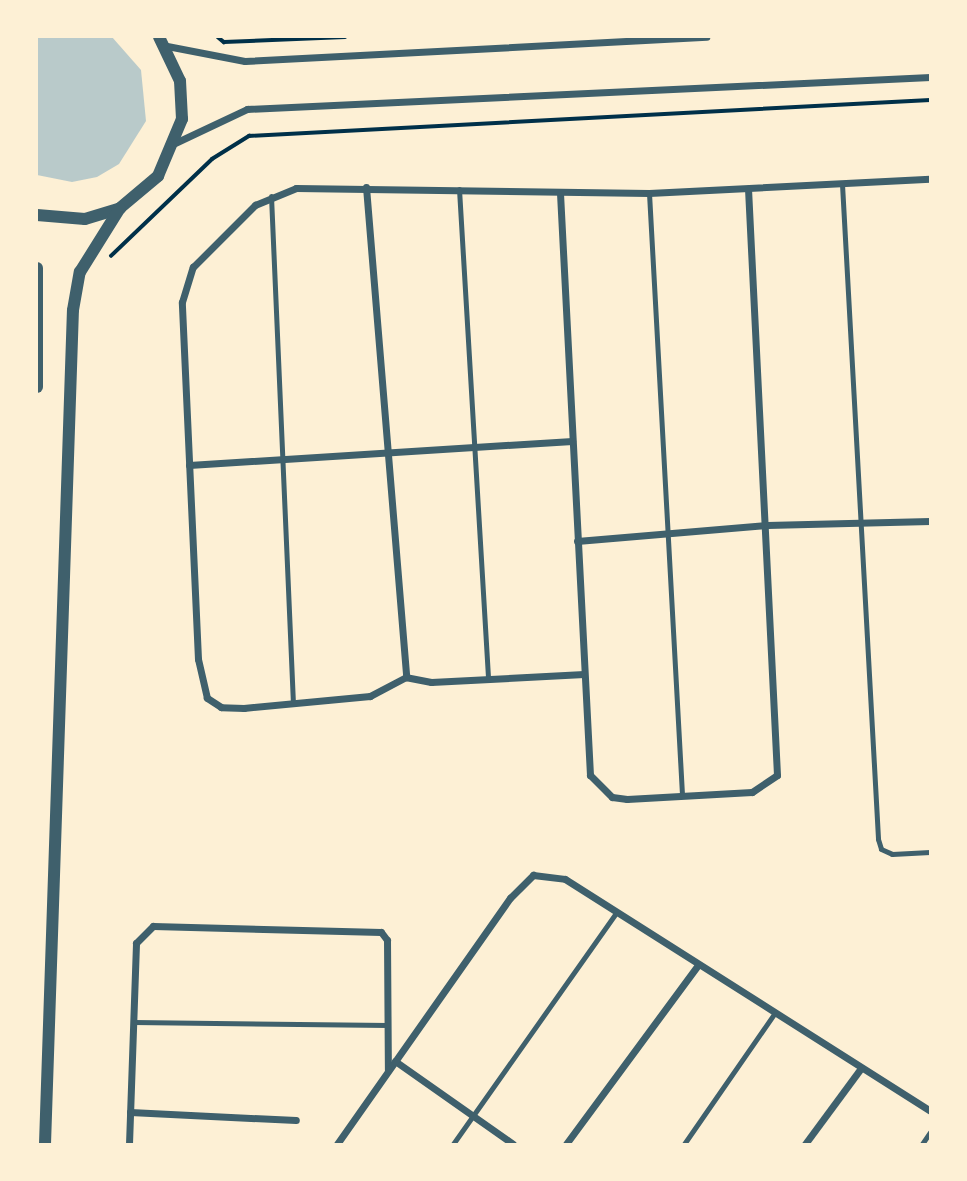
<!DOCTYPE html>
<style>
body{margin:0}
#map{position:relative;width:967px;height:1181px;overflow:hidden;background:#fdf0d5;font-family:Montserrat,sans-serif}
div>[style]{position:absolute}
.green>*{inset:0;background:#b9caca}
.path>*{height:3.5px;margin:-1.75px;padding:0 1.75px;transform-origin:1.75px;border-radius:1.75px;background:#003049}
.service>*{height:5px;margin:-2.5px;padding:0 2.5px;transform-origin:2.5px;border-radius:2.5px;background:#3f606c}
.minor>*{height:7px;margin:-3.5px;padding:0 3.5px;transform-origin:3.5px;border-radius:3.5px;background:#3f606c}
.tertiary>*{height:12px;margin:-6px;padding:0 6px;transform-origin:6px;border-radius:6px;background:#3f606c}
span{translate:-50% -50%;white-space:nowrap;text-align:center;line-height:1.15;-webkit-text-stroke:7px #fdf0d5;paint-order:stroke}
.frame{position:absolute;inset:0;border:38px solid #fdf0d5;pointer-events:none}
</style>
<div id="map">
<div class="green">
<div style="clip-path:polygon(37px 37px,112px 37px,141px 70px,146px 121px,119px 164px,97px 177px,72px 182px,37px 175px)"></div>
</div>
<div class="path">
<div style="left:218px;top:37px;width:8px;rotate:40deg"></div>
<div style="left:224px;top:42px;width:121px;rotate:-2.4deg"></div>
<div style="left:111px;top:256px;width:140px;rotate:-43.8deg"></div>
<div style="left:212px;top:159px;width:44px;rotate:-31.9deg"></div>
<div style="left:249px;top:136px;width:682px;rotate:-3.03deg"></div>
</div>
<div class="service">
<div style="left:842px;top:184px;width:656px;rotate:86.85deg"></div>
<div style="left:878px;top:839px;width:10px;rotate:73deg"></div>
<div style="left:881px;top:849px;width:12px;rotate:24deg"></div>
<div style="left:892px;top:854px;width:38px;rotate:-3deg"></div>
<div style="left:459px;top:189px;width:491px;rotate:86.6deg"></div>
<div style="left:649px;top:193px;width:602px;rotate:86.86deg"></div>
<div style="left:271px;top:196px;width:508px;rotate:87.52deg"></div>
<div style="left:133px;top:1022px;width:255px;rotate:0.7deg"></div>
<div style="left:453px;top:1144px;width:283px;rotate:-54.8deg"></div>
<div style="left:684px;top:1144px;width:158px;rotate:-55.3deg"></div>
<div style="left:922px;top:1144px;width:14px;rotate:-56deg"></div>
</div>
<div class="minor">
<div style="left:167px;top:46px;width:79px;rotate:10.9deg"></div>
<div style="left:245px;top:61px;width:462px;rotate:-3deg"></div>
<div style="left:175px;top:143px;width:80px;rotate:-25.3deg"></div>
<div style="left:247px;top:109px;width:684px;rotate:-2.68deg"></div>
<div style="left:366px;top:187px;width:492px;rotate:85.3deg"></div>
<div style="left:560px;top:193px;width:583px;rotate:87.05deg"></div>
<div style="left:590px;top:775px;width:31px;rotate:45deg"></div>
<div style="left:612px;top:797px;width:15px;rotate:8deg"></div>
<div style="left:627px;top:799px;width:125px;rotate:-3.2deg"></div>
<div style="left:752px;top:792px;width:30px;rotate:-34deg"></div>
<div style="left:777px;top:775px;width:587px;rotate:-92.83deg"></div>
<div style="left:189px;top:465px;width:384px;rotate:-3.6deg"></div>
<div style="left:577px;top:541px;width:191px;rotate:-4.8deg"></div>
<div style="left:767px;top:525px;width:163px;rotate:-1.4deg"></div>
<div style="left:584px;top:674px;width:153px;rotate:177deg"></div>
<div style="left:431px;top:682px;width:25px;rotate:-169deg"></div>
<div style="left:406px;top:677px;width:41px;rotate:152.2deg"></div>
<div style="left:370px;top:696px;width:127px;rotate:174.6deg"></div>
<div style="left:244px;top:708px;width:23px;rotate:-178deg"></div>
<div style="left:221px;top:707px;width:17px;rotate:-147deg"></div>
<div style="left:207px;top:698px;width:40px;rotate:-103deg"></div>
<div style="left:198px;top:659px;width:357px;rotate:-92.6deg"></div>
<div style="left:182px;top:302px;width:37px;rotate:-73deg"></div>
<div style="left:193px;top:267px;width:88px;rotate:-45deg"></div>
<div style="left:255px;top:205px;width:44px;rotate:-22.5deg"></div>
<div style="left:296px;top:188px;width:353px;rotate:0.8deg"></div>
<div style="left:649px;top:193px;width:281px;rotate:-2.9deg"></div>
<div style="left:395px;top:1061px;width:144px;rotate:35.1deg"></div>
<div style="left:130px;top:1112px;width:166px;rotate:2.8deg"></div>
<div style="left:129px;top:1144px;width:201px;rotate:-88deg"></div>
<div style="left:136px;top:943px;width:24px;rotate:-45deg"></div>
<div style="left:153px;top:926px;width:228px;rotate:1.5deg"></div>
<div style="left:381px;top:932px;width:10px;rotate:53deg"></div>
<div style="left:387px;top:940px;width:130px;rotate:89.6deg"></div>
<div style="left:337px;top:1144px;width:301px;rotate:-54.9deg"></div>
<div style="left:510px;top:898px;width:33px;rotate:-45deg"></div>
<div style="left:533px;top:875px;width:32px;rotate:7deg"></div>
<div style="left:565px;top:879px;width:432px;rotate:32.4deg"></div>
<div style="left:566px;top:1144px;width:221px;rotate:-53.6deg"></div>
<div style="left:805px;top:1144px;width:94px;rotate:-53.6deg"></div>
</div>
<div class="tertiary">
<div style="left:37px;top:215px;width:48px;rotate:4.8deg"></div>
<div style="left:85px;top:219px;width:37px;rotate:-17deg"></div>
<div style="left:120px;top:208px;width:50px;rotate:-40.1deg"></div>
<div style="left:158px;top:176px;width:62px;rotate:-67.2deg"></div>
<div style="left:182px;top:119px;width:38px;rotate:-93deg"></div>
<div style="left:180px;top:81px;width:49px;rotate:-115.5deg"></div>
<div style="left:37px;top:268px;width:119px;rotate:90deg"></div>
<div style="left:45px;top:1144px;width:834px;rotate:-88.08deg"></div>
<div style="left:73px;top:310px;width:39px;rotate:-80deg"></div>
<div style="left:80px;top:272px;width:75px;rotate:-58deg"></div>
</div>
<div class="frame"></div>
</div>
